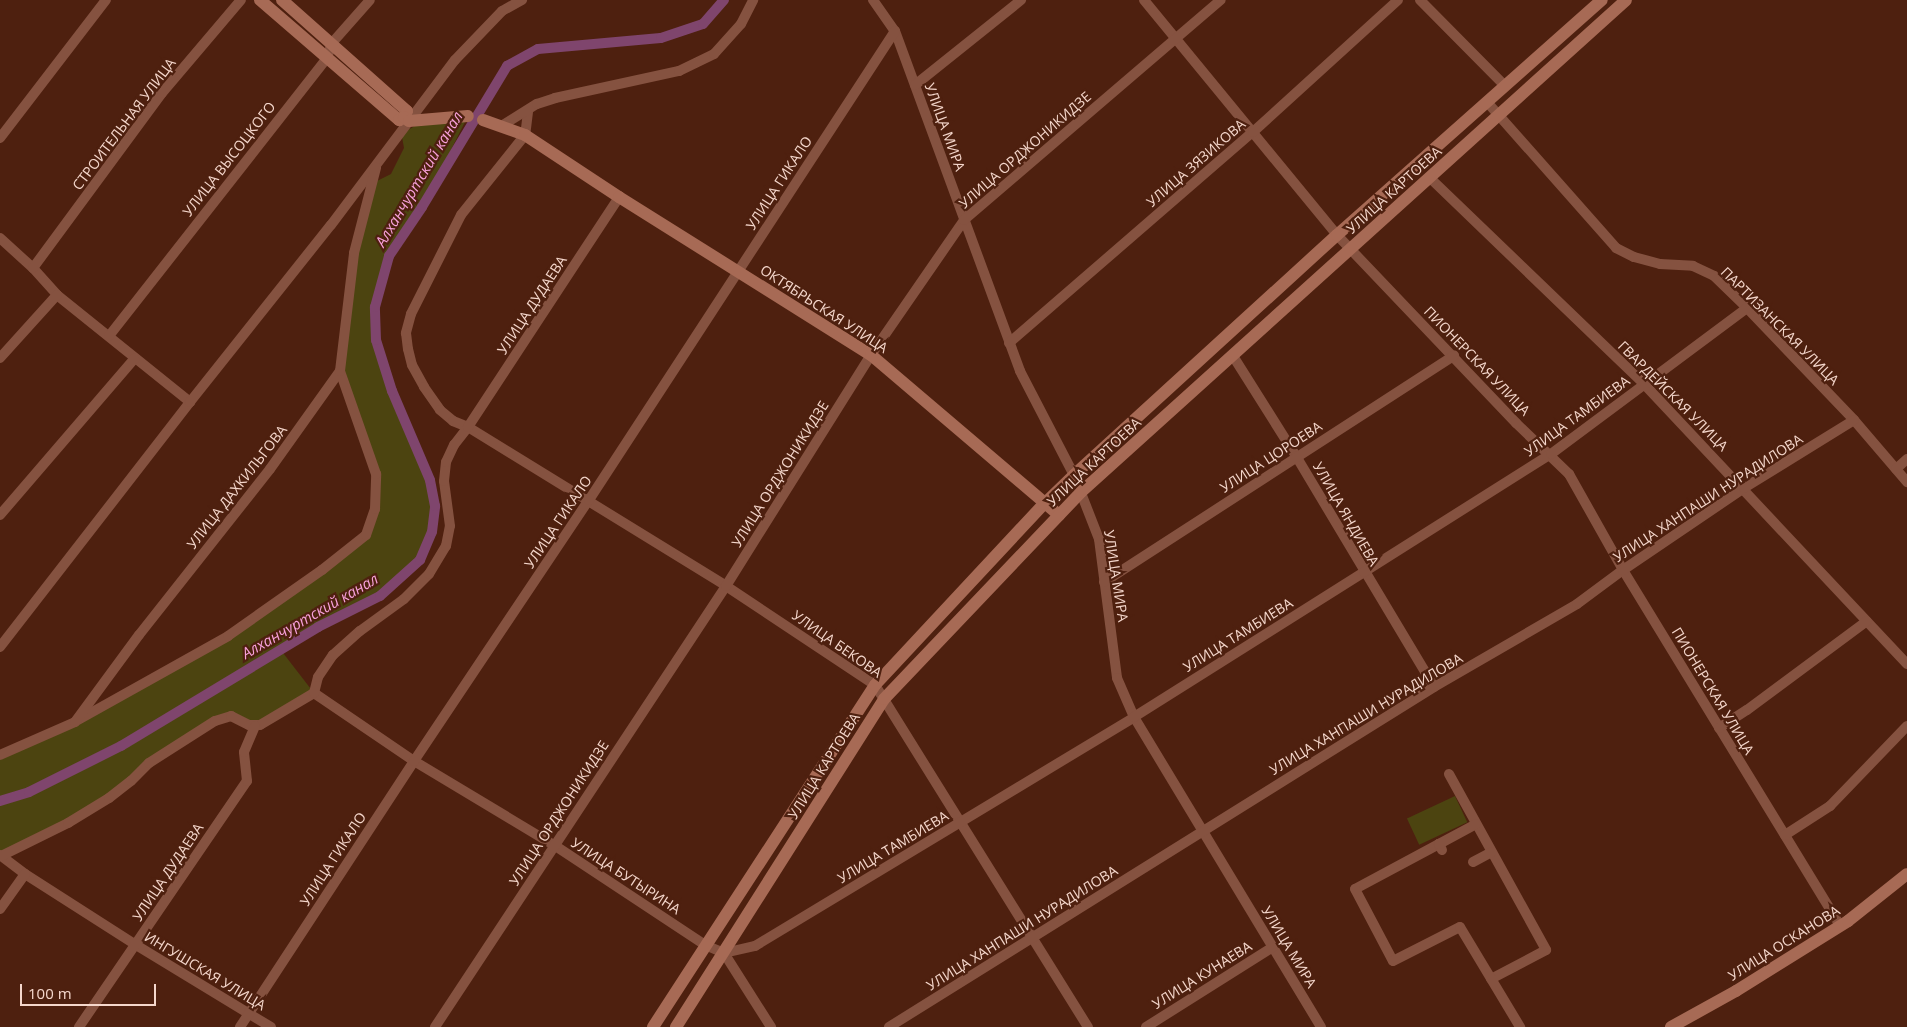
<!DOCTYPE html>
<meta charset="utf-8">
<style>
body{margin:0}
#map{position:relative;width:1907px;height:1027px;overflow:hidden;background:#4e200f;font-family:"Open Sans",sans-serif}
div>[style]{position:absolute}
.green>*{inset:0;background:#4c4410;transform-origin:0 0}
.canal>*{height:10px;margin:-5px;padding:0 5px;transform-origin:5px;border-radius:5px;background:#7f456d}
.street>*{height:10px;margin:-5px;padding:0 5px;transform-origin:5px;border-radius:5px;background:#855240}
.secondary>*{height:12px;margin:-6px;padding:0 6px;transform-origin:6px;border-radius:6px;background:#a76a55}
span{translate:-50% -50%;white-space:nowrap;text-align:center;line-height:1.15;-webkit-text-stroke:4.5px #4e200f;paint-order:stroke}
.street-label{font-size:14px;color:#f5d7cc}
.water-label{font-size:15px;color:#f8a1db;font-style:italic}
.scale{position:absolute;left:20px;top:984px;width:136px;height:22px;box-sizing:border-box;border:2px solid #f5d7cc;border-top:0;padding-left:6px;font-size:15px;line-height:18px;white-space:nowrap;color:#f5d7cc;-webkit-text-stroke:4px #4e200f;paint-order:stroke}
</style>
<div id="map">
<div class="green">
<div style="clip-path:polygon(466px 120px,422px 207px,389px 256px,375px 308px,376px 340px,392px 391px,430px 480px,435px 506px,432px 532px,420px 560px,380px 596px,318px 626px,280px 649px,314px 693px,260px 725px,238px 718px,215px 721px,109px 798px,0 855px,0 755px,75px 722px,228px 636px,366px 535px,376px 474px,340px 371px,354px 253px,377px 181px,391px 174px,404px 148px,402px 137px,408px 130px,418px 124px)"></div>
<div style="left:1455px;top:796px;width:29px;height:53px;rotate:65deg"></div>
</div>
<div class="canal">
<div style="left:0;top:801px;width:30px;rotate:-17deg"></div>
<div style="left:29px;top:792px;width:103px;rotate:-26.6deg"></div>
<div style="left:121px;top:746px;width:230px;rotate:-31.1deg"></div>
<div style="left:318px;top:627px;width:69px;rotate:-26.6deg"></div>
<div style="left:380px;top:596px;width:54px;rotate:-42deg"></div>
<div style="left:420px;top:560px;width:30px;rotate:-67deg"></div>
<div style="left:432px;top:532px;width:26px;rotate:-83deg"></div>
<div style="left:435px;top:506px;width:26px;rotate:-101deg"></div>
<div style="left:430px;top:480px;width:97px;rotate:-113.1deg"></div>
<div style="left:392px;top:391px;width:53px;rotate:-107.4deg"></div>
<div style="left:376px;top:340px;width:33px;rotate:-92deg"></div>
<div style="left:375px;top:307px;width:53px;rotate:-74.6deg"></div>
<div style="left:389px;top:256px;width:59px;rotate:-56deg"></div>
<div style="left:422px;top:207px;width:165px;rotate:-58.9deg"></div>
<div style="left:507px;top:66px;width:35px;rotate:-29deg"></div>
<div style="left:538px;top:49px;width:123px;rotate:-5.1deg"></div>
<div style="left:661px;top:38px;width:44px;rotate:-18.4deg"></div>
<div style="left:703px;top:24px;width:32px;rotate:-49deg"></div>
</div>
<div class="street">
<div style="left:873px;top:0;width:38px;rotate:55deg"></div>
<div style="left:895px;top:31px;width:362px;rotate:69.8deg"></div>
<div style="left:1020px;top:371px;width:117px;rotate:62.6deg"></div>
<div style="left:1074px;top:475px;width:69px;rotate:68.7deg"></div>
<div style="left:1099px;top:539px;width:140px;rotate:82.6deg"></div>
<div style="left:1117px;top:678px;width:43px;rotate:66.4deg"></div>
<div style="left:1134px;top:717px;width:362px;rotate:58.9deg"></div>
<div style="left:1144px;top:0;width:304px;rotate:50.6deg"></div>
<div style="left:1337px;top:235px;width:260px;rotate:46.4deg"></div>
<div style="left:1516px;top:423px;width:74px;rotate:43.9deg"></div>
<div style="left:1569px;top:474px;width:110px;rotate:60.6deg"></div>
<div style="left:1623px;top:570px;width:417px;rotate:58.6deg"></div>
<div style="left:1420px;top:0;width:121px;rotate:45.3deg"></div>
<div style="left:915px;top:85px;width:136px;rotate:-38.7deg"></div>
<div style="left:1487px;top:102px;width:195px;rotate:48.5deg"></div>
<div style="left:1616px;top:248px;width:20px;rotate:27deg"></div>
<div style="left:1634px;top:257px;width:27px;rotate:15deg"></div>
<div style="left:1660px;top:264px;width:33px;rotate:3deg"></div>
<div style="left:1693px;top:266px;width:23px;rotate:25deg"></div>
<div style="left:1714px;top:276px;width:46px;rotate:44.1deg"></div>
<div style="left:1747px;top:308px;width:155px;rotate:46.3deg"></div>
<div style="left:1854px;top:420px;width:82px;rotate:49.5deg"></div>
<div style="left:528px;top:112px;width:23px;rotate:97deg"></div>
<div style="left:525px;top:135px;width:102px;rotate:128.7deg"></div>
<div style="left:461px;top:215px;width:111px;rotate:116.8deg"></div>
<div style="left:411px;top:314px;width:20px;rotate:105deg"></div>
<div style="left:406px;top:333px;width:16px;rotate:83deg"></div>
<div style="left:408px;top:349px;width:16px;rotate:76deg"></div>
<div style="left:412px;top:365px;width:25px;rotate:61deg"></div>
<div style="left:424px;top:387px;width:28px;rotate:55deg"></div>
<div style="left:440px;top:410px;width:17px;rotate:40deg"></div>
<div style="left:453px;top:421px;width:16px;rotate:22deg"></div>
<div style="left:468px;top:427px;width:303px;rotate:31.6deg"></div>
<div style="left:726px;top:586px;width:179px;rotate:33.6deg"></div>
<div style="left:875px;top:685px;width:403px;rotate:58.1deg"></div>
<div style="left:503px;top:125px;width:40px;rotate:-32deg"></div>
<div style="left:537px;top:104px;width:19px;rotate:-18deg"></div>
<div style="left:555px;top:98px;width:127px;rotate:-12.3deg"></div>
<div style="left:679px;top:71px;width:39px;rotate:-26deg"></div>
<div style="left:714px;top:54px;width:40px;rotate:-48deg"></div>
<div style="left:741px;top:24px;width:27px;rotate:-63deg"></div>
<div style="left:0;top:138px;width:174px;rotate:-52.5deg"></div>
<div style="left:1430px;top:178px;width:297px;rotate:43.9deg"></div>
<div style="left:1644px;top:384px;width:384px;rotate:46.8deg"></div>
<div style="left:0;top:238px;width:45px;rotate:42.3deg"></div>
<div style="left:33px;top:268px;width:36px;rotate:48deg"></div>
<div style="left:57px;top:295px;width:171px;rotate:38.8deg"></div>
<div style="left:33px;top:268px;width:217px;rotate:-53.6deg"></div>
<div style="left:162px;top:93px;width:122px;rotate:-49.7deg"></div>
<div style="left:109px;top:336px;width:353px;rotate:-51.9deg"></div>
<div style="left:327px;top:58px;width:16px;rotate:-72deg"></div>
<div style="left:332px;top:43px;width:57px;rotate:-48.5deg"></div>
<div style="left:1009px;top:343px;width:323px;rotate:-40.9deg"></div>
<div style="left:1253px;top:132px;width:196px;rotate:-42.3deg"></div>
<div style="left:1233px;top:356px;width:118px;rotate:57.8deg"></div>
<div style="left:1296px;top:456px;width:269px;rotate:59.1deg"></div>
<div style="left:0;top:358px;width:85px;rotate:-47.9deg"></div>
<div style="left:1896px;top:469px;width:15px;rotate:-42deg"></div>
<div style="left:0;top:515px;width:206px;rotate:-49.3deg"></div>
<div style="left:1104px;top:582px;width:417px;rotate:-32.9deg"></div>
<div style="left:0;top:647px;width:310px;rotate:-52.2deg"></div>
<div style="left:190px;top:402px;width:226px;rotate:-51.5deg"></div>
<div style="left:331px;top:225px;width:206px;rotate:-53.1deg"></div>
<div style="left:455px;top:60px;width:68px;rotate:-46.2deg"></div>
<div style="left:502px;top:11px;width:23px;rotate:-29deg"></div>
<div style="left:314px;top:693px;width:121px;rotate:34.2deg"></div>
<div style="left:414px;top:761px;width:163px;rotate:31deg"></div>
<div style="left:554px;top:845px;width:181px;rotate:33.5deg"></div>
<div style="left:705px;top:945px;width:21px;rotate:23deg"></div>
<div style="left:724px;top:953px;width:88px;rotate:57.6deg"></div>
<div style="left:78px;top:720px;width:172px;rotate:-29.2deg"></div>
<div style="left:228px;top:636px;width:115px;rotate:-35.1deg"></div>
<div style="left:322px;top:570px;width:56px;rotate:-38.5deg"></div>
<div style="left:366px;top:535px;width:28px;rotate:-71deg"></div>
<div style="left:375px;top:509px;width:35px;rotate:-88deg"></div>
<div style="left:376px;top:474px;width:109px;rotate:-109.3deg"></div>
<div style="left:1719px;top:728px;width:33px;rotate:-33deg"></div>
<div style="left:1747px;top:710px;width:149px;rotate:-36.6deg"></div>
<div style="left:0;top:755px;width:82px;rotate:-23.7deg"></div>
<div style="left:75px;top:722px;width:108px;rotate:-53.7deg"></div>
<div style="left:139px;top:635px;width:211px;rotate:-51.7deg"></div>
<div style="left:270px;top:469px;width:120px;rotate:-54.5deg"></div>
<div style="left:340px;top:371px;width:119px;rotate:-83.2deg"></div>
<div style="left:354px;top:253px;width:88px;rotate:-75.5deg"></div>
<div style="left:1449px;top:774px;width:201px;rotate:61.1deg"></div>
<div style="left:1546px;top:950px;width:62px;rotate:152.2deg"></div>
<div style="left:1785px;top:835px;width:54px;rotate:-32.8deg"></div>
<div style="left:1830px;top:806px;width:111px;rotate:-46.1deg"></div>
<div style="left:1439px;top:844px;width:95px;rotate:151.8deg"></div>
<div style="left:1355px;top:889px;width:81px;rotate:62.2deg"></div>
<div style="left:1393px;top:961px;width:75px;rotate:-26.9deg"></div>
<div style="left:1460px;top:927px;width:117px;rotate:59deg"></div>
<div style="left:1442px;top:850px;width:7px;rotate:-117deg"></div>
<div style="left:1439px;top:844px;width:42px;rotate:-28.4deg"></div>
<div style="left:0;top:855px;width:31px;rotate:37deg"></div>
<div style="left:25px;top:874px;width:132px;rotate:32.6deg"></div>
<div style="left:136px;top:945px;width:158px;rotate:31.3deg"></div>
<div style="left:1px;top:856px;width:75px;rotate:-26.2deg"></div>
<div style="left:68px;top:823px;width:48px;rotate:-31.4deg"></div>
<div style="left:109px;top:798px;width:28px;rotate:-38deg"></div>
<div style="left:131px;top:781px;width:25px;rotate:-45deg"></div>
<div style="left:149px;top:763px;width:78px;rotate:-32.5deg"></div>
<div style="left:215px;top:721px;width:17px;rotate:-17deg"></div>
<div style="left:231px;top:716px;width:20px;rotate:27deg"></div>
<div style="left:249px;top:725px;width:11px"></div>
<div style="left:260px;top:725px;width:63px;rotate:-30.7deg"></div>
<div style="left:314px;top:693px;width:16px;rotate:-76deg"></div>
<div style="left:318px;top:677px;width:27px;rotate:-56deg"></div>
<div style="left:333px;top:655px;width:36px;rotate:-42deg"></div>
<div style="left:360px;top:631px;width:54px;rotate:-36deg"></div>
<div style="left:404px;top:599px;width:35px;rotate:-45deg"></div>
<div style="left:429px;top:574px;width:33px;rotate:-59deg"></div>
<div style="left:446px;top:546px;width:20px;rotate:-79deg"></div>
<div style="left:450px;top:526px;width:45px;rotate:-97.6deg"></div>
<div style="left:444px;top:481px;width:19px;rotate:-84deg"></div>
<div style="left:446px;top:462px;width:19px;rotate:-65deg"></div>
<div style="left:454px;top:445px;width:23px;rotate:-52deg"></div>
<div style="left:468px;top:427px;width:275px;rotate:-56.7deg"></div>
<div style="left:1473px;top:862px;width:21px;rotate:-28deg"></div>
<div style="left:0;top:909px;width:43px;rotate:-54.5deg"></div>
<div style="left:724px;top:953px;width:32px;rotate:-13deg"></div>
<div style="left:755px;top:946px;width:443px;rotate:-31.1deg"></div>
<div style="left:1134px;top:717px;width:272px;rotate:-32.2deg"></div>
<div style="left:1364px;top:572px;width:221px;rotate:-32.3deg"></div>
<div style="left:1551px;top:454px;width:244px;rotate:-36.7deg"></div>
<div style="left:79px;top:1027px;width:298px;rotate:-55.7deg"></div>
<div style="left:247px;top:781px;width:29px;rotate:-96deg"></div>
<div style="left:244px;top:752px;width:28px;rotate:-67deg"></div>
<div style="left:240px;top:1027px;width:318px;rotate:-56.8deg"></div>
<div style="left:414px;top:761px;width:314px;rotate:-56.2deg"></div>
<div style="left:589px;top:500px;width:560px;rotate:-56.88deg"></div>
<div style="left:435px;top:1027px;width:528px;rotate:-56.58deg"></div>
<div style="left:726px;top:586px;width:273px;rotate:-57.9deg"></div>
<div style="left:871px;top:355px;width:164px;rotate:-55.4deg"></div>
<div style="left:964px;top:220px;width:338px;rotate:-40.6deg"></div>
<div style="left:889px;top:1027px;width:642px;rotate:-31.96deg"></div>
<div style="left:1434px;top:687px;width:165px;rotate:-30.1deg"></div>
<div style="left:1577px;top:604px;width:57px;rotate:-36.5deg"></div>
<div style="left:1623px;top:570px;width:146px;rotate:-34.1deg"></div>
<div style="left:1744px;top:488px;width:129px;rotate:-31.7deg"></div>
<div style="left:1146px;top:1027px;width:150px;rotate:-32.2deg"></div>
</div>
<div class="secondary">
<div style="left:260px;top:0;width:184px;rotate:40.8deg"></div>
<div style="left:399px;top:120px;width:6px;rotate:-31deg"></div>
<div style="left:282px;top:0;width:167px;rotate:41.6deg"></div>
<div style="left:407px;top:111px;width:7px;rotate:117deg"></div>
<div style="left:404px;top:117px;width:6px;rotate:39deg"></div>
<div style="left:409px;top:121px;width:59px;rotate:-4.8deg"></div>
<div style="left:483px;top:120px;width:45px;rotate:19.7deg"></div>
<div style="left:525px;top:135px;width:113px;rotate:33.4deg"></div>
<div style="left:619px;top:197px;width:297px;rotate:32.1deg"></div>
<div style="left:871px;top:355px;width:247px;rotate:40.4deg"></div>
<div style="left:653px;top:1027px;width:408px;rotate:-57deg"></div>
<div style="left:875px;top:685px;width:248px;rotate:-47deg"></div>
<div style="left:1044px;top:504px;width:42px;rotate:-44deg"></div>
<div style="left:1074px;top:475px;width:356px;rotate:-42.4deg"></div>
<div style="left:1337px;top:235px;width:354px;rotate:-41.6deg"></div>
<div style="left:676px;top:1027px;width:388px;rotate:-57.6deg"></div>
<div style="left:884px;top:699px;width:286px;rotate:-46.4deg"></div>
<div style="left:1081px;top:492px;width:734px;rotate:-42.07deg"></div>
<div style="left:1671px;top:1027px;width:74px;rotate:-29deg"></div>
<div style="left:1736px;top:991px;width:132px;rotate:-32deg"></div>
<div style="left:1848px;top:921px;width:75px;rotate:-38.5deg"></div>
</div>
<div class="street-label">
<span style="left:124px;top:124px;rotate:-53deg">СТРОИТЕЛЬНАЯ УЛИЦА</span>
<span style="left:945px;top:127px;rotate:70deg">УЛИЦА МИРА</span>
<span style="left:1025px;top:150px;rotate:-41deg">УЛИЦА ОРДЖОНИКИДЗЕ</span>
<span style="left:229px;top:159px;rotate:-52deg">УЛИЦА ВЫСОЦКОГО</span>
<span style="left:1196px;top:163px;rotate:-41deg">УЛИЦА ЗЯЗИКОВА</span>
<span style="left:779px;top:183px;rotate:-57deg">УЛИЦА ГИКАЛО</span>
<span style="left:1394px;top:190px;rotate:-42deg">УЛИЦА КАРТОЕВА</span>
<span style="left:532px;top:305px;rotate:-57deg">УЛИЦА ДУДАЕВА</span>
<span style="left:824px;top:309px;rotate:33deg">ОКТЯБРЬСКАЯ УЛИЦА</span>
<span style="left:1780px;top:326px;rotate:45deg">ПАРТИЗАНСКАЯ УЛИЦА</span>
<span style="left:1477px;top:361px;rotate:46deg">ПИОНЕРСКАЯ УЛИЦА</span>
<span style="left:1673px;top:396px;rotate:45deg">ГВАРДЕЙСКАЯ УЛИЦА</span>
<span style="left:1577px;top:416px;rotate:-36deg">УЛИЦА ТАМБИЕВА</span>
<span style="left:1271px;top:457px;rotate:-33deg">УЛИЦА ЦОРОЕВА</span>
<span style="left:1094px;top:462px;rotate:-43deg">УЛИЦА КАРТОЕВА</span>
<span style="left:780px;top:474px;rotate:-58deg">УЛИЦА ОРДЖОНИКИДЗЕ</span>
<span style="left:237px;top:487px;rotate:-52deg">УЛИЦА ДАХКИЛЬГОВА</span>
<span style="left:1708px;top:498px;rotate:-33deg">УЛИЦА ХАНПАШИ НУРАДИЛОВА</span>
<span style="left:1346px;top:514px;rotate:60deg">УЛИЦА ЯНДИЕВА</span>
<span style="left:558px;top:522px;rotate:-56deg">УЛИЦА ГИКАЛО</span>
<span style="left:1116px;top:576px;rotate:81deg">УЛИЦА МИРА</span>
<span style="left:1238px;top:635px;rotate:-32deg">УЛИЦА ТАМБИЕВА</span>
<span style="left:837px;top:644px;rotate:35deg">УЛИЦА БЕКОВА</span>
<span style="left:1713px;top:691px;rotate:59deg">ПИОНЕРСКАЯ УЛИЦА</span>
<span style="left:1366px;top:714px;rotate:-31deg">УЛИЦА ХАНПАШИ НУРАДИЛОВА</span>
<span style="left:824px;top:766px;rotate:-58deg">УЛИЦА КАРТОЕВА</span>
<span style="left:559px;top:813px;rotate:-57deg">УЛИЦА ОРДЖОНИКИДЗЕ</span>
<span style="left:893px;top:847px;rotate:-31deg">УЛИЦА ТАМБИЕВА</span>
<span style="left:333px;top:859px;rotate:-57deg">УЛИЦА ГИКАЛО</span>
<span style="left:168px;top:872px;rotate:-56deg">УЛИЦА ДУДАЕВА</span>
<span style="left:626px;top:876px;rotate:33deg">УЛИЦА БУТЫРИНА</span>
<span style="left:1022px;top:928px;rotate:-32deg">УЛИЦА ХАНПАШИ НУРАДИЛОВА</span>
<span style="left:1784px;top:943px;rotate:-32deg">УЛИЦА ОСКАНОВА</span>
<span style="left:1289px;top:947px;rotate:59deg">УЛИЦА МИРА</span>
<span style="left:205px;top:971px;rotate:31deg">ИНГУШСКАЯ УЛИЦА</span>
<span style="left:1202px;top:975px;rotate:-32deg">УЛИЦА КУНАЕВА</span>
</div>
<div class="water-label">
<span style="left:419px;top:179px;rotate:-59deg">Алханчуртский канал</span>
<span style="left:310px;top:616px;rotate:-30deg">Алханчуртский канал</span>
</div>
<div class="scale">100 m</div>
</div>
